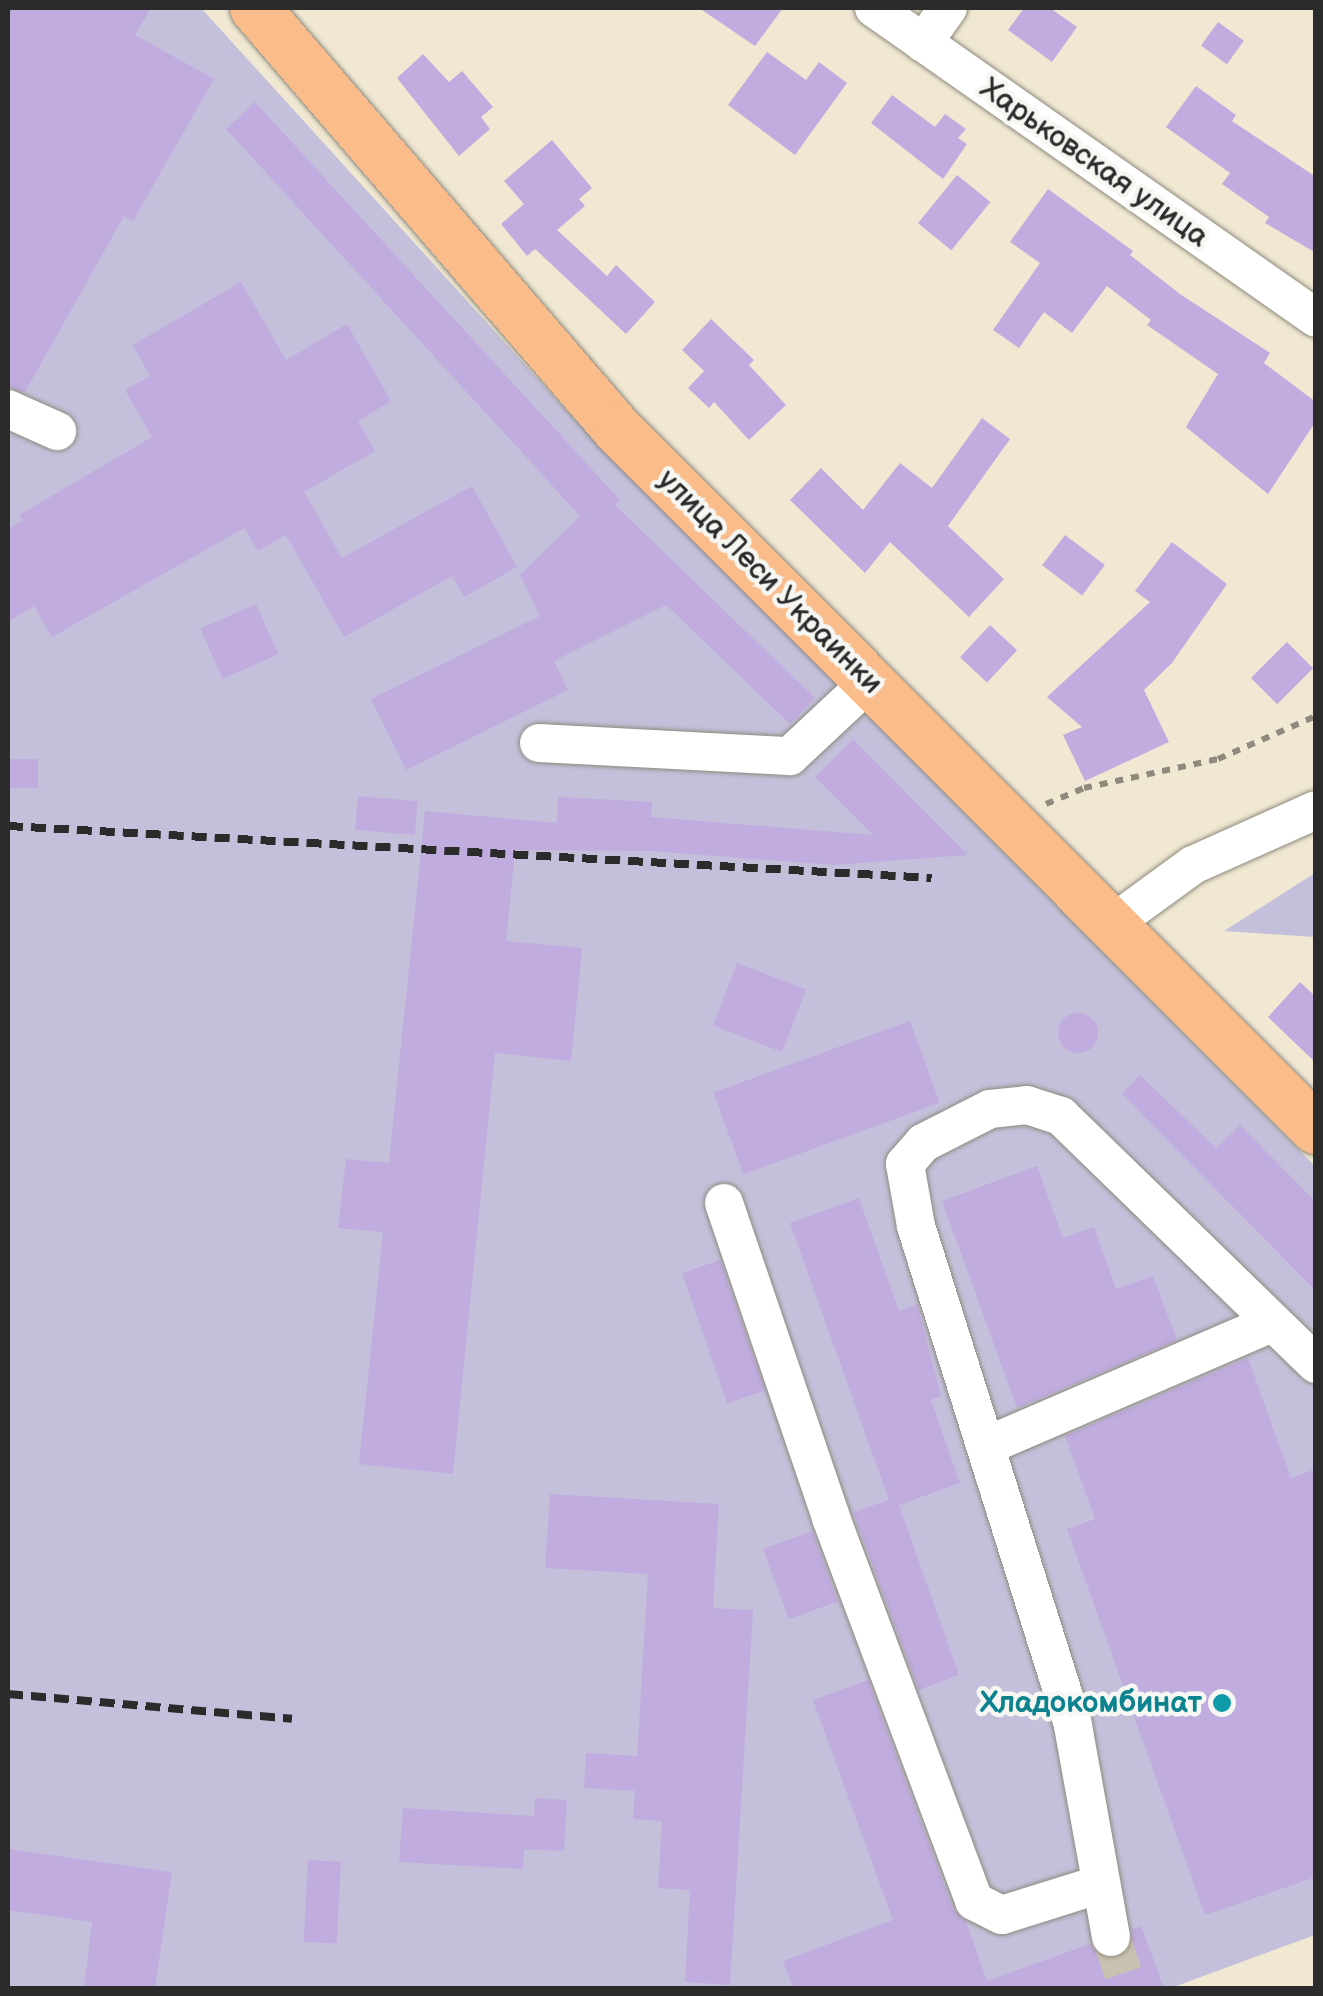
<!DOCTYPE html>
<meta charset="utf-8">
<style>
body{margin:0}
#map{position:relative;width:1323px;height:1996px;overflow:hidden;background:#f0e8d2;font-family:"Balsamiq Sans",sans-serif}
div>[style]{position:absolute}
.industrial>*{inset:0;background:#c4c0db}
.building>*{inset:0;background:#c0acde;transform-origin:0 0}
.round{border-radius:50%}
.minor-tunnel>*{height:38px;margin-top:-19px;transform-origin:0;background:repeating-linear-gradient(90deg,#c9c2b1 0 38px,transparent 0 57px)}
.path>*{height:6px;margin-top:-3px;transform-origin:0;background:repeating-linear-gradient(90deg,#8e8a7e 0 8px,transparent 0 16px)}
.roads{filter:drop-shadow(0 0 2px #8e8a7e) drop-shadow(0 0 2px #8e8a7e)}
.minor>*{height:38px;margin:-19px;padding:0 19px;transform-origin:19px;border-radius:19px;background:#fff}
.major>*{height:50px;margin:-25px;padding:0 25px;transform-origin:25px;border-radius:25px;background:#f9bc8a}
.rail>*{height:8px;margin-top:-4px;transform-origin:0;background:repeating-linear-gradient(90deg,#2b2b2b 0 15px,transparent 0 23px)}
.dots>*{width:28px;height:28px;translate:-50% -50%;box-sizing:border-box;border:5px solid #f6f6f2;border-radius:50%}
span{translate:-50% -50%;white-space:nowrap;text-align:center;line-height:1.15;-webkit-text-stroke:9px #f6f6f2;paint-order:stroke}
.street-label{font-size:30px;color:#2b2b2b}
.culture-label{font-size:30px;color:#0d838f;font-weight:700}
.right{translate:-100% -50%;text-align:right}
.frame{position:absolute;inset:0;border:10px solid #2b2b2b;pointer-events:none}
</style>
<div id="map">
<div class="industrial">
<div style="clip-path:polygon(8px 8px,201px 8px,578px 423px,1315px 1166px,1315px 1935px,1171px 1988px,8px 1988px)"></div>
<div style="clip-path:polygon(1315px 873px,1315px 937px,1224px 931px)"></div>
</div>
<div class="building">
<div style="clip-path:polygon(8px 8px,151px 8px,135px 35px,214px 79px,133px 221px,124px 216px,25px 392px,8px 387px)"></div>
<div style="clip-path:polygon(699px 8px,783px 8px,755px 46px)"></div>
<div style="clip-path:polygon(1024px 8px,1050px 8px,1077px 27px,1052px 62px,1008px 30px)"></div>
<div style="left:1218px;top:22px;width:32px;height:29px;rotate:36deg"></div>
<div style="clip-path:polygon(767px 52px,806px 80px,819px 62px,847px 83px,795px 155px,728px 105px)"></div>
<div style="clip-path:polygon(423px 54px,449px 82px,462px 71px,493px 107px,481px 117px,490px 129px,459px 156px,397px 78px)"></div>
<div style="clip-path:polygon(1196px 86px,1236px 115px,1232px 121px,1316px 177px,1316px 253px,1265px 223px,1269px 217px,1222px 184px,1230px 173px,1166px 127px)"></div>
<div style="clip-path:polygon(892px 95px,935px 127px,945px 114px,966px 129px,958px 138px,967px 144px,943px 179px,871px 123px)"></div>
<div style="clip-path:polygon(255px 102px,620px 500px,615px 505px,815px 698px,790px 724px,666px 605px,554px 661px,568px 690px,406px 770px,371px 699px,540px 616px,520px 575px,580px 516px,226px 129px)"></div>
<div style="clip-path:polygon(552px 140px,592px 188px,579px 199px,585px 206px,557px 230px,607px 276px,616px 265px,655px 302px,626px 334px,535px 249px,527px 256px,501px 224px,524px 204px,504px 181px)"></div>
<div style="left:957px;top:175px;width:43px;height:62px;rotate:39deg"></div>
<div style="clip-path:polygon(1048px 189px,1133px 251px,1130px 255px,1180px 294px,1270px 353px,1264px 363px,1316px 402px,1316px 421px,1268px 494px,1186px 427px,1218px 374px,1147px 325px,1151px 320px,1107px 286px,1072px 333px,1044px 312px,1019px 348px,993px 330px,1040px 263px,1010px 242px)"></div>
<div style="clip-path:polygon(241px 282px,286px 360px,347px 324px,391px 401px,358px 421px,375px 451px,304px 492px,342px 558px,472px 486px,517px 567px,464px 597px,452px 576px,344px 637px,286px 535px,258px 551px,244px 528px,52px 637px,34px 606px,8px 622px,8px 529px,23px 520px,19px 515px,152px 437px,125px 390px,150px 376px,133px 345px)"></div>
<div style="clip-path:polygon(711px 319px,754px 360px,749px 365px,786px 405px,749px 440px,714px 402px,709px 408px,688px 388px,704px 371px,682px 350px)"></div>
<div style="clip-path:polygon(982px 418px,1010px 439px,948px 526px,1004px 579px,969px 617px,890px 542px,865px 573px,790px 500px,821px 468px,863px 510px,900px 463px,932px 488px)"></div>
<div style="left:1065px;top:535px;width:50px;height:38px;rotate:37deg"></div>
<div style="clip-path:polygon(1172px 542px,1227px 584px,1172px 663px,1144px 690px,1169px 742px,1085px 781px,1063px 735px,1082px 727px,1047px 697px,1150px 602px,1135px 591px)"></div>
<div style="left:256px;top:604px;width:55px;height:61px;rotate:66deg"></div>
<div style="left:990px;top:625px;width:37px;height:44px;rotate:43deg"></div>
<div style="left:1287px;top:642px;width:37px;height:51px;rotate:45deg"></div>
<div style="clip-path:polygon(853px 739px,968px 855px,833px 865px,650px 851px,515px 850px,506px 941px,582px 948px,571px 1061px,495px 1053px,453px 1474px,359px 1464px,383px 1232px,338px 1228px,346px 1159px,389px 1163px,425px 811px,557px 823px,558px 797px,652px 802px,651px 817px,873px 835px,815px 777px)"></div>
<div style="left:38px;top:759px;width:29px;height:30px;rotate:90deg"></div>
<div style="left:358px;top:796px;width:60px;height:34px;rotate:5deg"></div>
<div style="left:737px;top:963px;width:74px;height:67px;rotate:21deg"></div>
<div style="clip-path:polygon(1300px 982px,1316px 997px,1316px 1063px,1268px 1017px)"></div>
<div class="round" style="left:1058px;top:1013px;width:40px;height:40px"></div>
<div style="left:910px;top:1021px;width:87px;height:209px;rotate:70deg"></div>
<div style="clip-path:polygon(1140px 1075px,1216px 1148px,1240px 1125px,1316px 1202px,1316px 1291px,1122px 1094px)"></div>
<div style="clip-path:polygon(1037px 1166px,1063px 1238px,1094px 1227px,1116px 1289px,1153px 1276px,1177px 1340px,1017px 1408px,942px 1201px)"></div>
<div style="clip-path:polygon(859px 1198px,899px 1311px,917px 1304px,941px 1396px,931px 1400px,960px 1483px,899px 1505px,959px 1675px,919px 1690px,853px 1512px,889px 1500px,790px 1223px)"></div>
<div style="left:720px;top:1260px;width:138px;height:40px;rotate:71deg"></div>
<div style="clip-path:polygon(1248px 1358px,1291px 1478px,1316px 1469px,1316px 1877px,1205px 1915px,1067px 1529px,1095px 1519px,1065px 1436px)"></div>
<div style="clip-path:polygon(550px 1494px,719px 1504px,713px 1608px,753px 1610px,730px 1985px,685px 1982px,690px 1890px,658px 1888px,662px 1821px,633px 1819px,635px 1791px,584px 1788px,586px 1753px,637px 1756px,648px 1574px,545px 1568px)"></div>
<div style="left:812px;top:1531px;width:75px;height:52px;rotate:70deg"></div>
<div style="clip-path:polygon(868px 1680px,953px 1909px,966px 1922px,987px 1981px,1090px 1944px,1102px 1958px,1116px 1959px,1132px 1946px,1132px 1929px,1141px 1926px,1164px 1988px,793px 1988px,783px 1961px,893px 1920px,813px 1700px)"></div>
<div style="clip-path:polygon(535px 1798px,567px 1800px,564px 1851px,524px 1849px,523px 1869px,399px 1862px,403px 1808px,534px 1816px)"></div>
<div style="clip-path:polygon(8px 1849px,172px 1872px,155px 1988px,84px 1988px,92px 1922px,8px 1910px)"></div>
<div style="left:308px;top:1860px;width:33px;height:82px;rotate:3deg"></div>
</div>
<div class="minor-tunnel">
<div style="left:1111px;top:1937px;width:54px;rotate:71.6deg"></div>
</div>
<div class="path">
<div style="left:1046px;top:804px;width:41px;rotate:-22.8deg"></div>
<div style="left:1084px;top:788px;width:137px;rotate:-12.2deg"></div>
<div style="left:1218px;top:759px;width:107px;rotate:-23.7deg"></div>
</div>
<div class="roads">
<div class="minor">
<div style="left:874px;top:8px;width:540px;rotate:35.04deg"></div>
<div style="left:923px;top:43px;width:43px;rotate:-54.5deg"></div>
<div style="left:8px;top:409px;width:54px;rotate:24.2deg"></div>
<div style="left:539px;top:743px;width:251px;rotate:3deg"></div>
<div style="left:790px;top:756px;width:108px;rotate:-43.1deg"></div>
<div style="left:1112px;top:924px;width:100px;rotate:-36.1deg"></div>
<div style="left:1193px;top:865px;width:135px;rotate:-24.1deg"></div>
<div style="left:724px;top:1203px;width:333px;rotate:71.2deg"></div>
<div style="left:831px;top:1518px;width:409px;rotate:69.5deg"></div>
<div style="left:974px;top:1901px;width:31px;rotate:27deg"></div>
<div style="left:1002px;top:1915px;width:104px;rotate:-17.4deg"></div>
<div style="left:986px;top:1446px;width:311px;rotate:-23.3deg"></div>
<div style="left:1111px;top:1937px;width:215px;rotate:-100.2deg"></div>
<div style="left:1073px;top:1725px;width:523px;rotate:-107.47deg"></div>
<div style="left:916px;top:1226px;width:63px;rotate:-100.1deg"></div>
<div style="left:905px;top:1164px;width:28px;rotate:-49deg"></div>
<div style="left:923px;top:1143px;width:75px;rotate:-26.9deg"></div>
<div style="left:990px;top:1109px;width:37px;rotate:-6deg"></div>
<div style="left:1027px;top:1105px;width:36px;rotate:18deg"></div>
<div style="left:1061px;top:1116px;width:356px;rotate:44.2deg"></div>
</div>
<div class="major">
<div style="left:255px;top:8px;width:557px;rotate:49.3deg"></div>
<div style="left:618px;top:430px;width:988px;rotate:45.04deg"></div>
</div>
</div>
<div class="rail">
<div style="left:8px;top:826px;width:925px;rotate:3.22deg"></div>
<div style="left:8px;top:1694px;width:285px;rotate:5deg"></div>
</div>
<div class="dots">
<div style="left:1222px;top:1703px;background:#0f9aa8"></div>
</div>
<div class="street-label">
<span style="left:1094px;top:163px;rotate:35deg">Харьковская улица</span>
<span style="left:770px;top:582px;rotate:45deg">улица Леси Украинки</span>
</div>
<div class="culture-label">
<span class="right" style="left:1202px;top:1703px">Хладокомбинат</span>
</div>
<div class="frame"></div>
</div>
